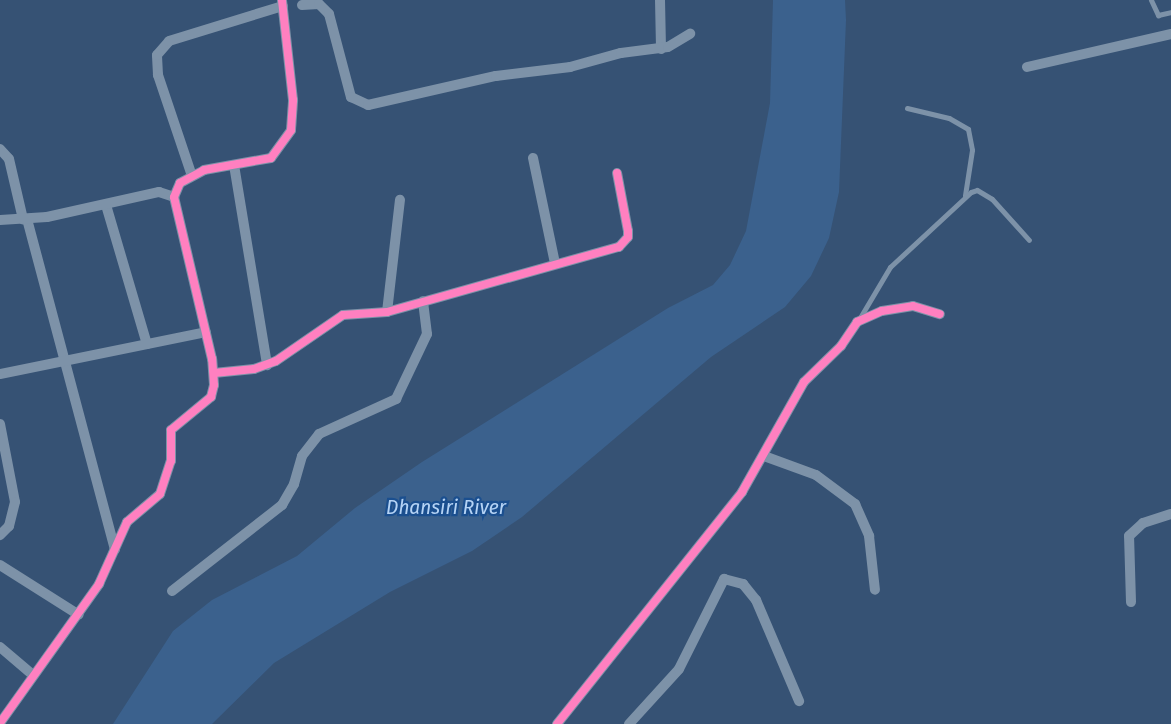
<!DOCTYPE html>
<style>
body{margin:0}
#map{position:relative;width:1171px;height:724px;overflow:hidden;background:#365274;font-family:"Fira Sans Condensed",sans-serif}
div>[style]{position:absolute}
.water>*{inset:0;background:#3b618d}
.service>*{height:5px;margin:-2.5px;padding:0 2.5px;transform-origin:2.5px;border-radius:2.5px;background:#7d92a8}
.minor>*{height:10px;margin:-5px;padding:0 5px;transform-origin:5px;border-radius:5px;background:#7d92a8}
.cycleway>*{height:8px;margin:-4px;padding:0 4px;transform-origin:4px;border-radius:4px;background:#ff80c0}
span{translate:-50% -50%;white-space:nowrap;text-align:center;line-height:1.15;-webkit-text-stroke:4.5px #1b4f8f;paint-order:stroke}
.water-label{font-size:21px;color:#b5d3f5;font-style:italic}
</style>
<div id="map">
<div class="water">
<div style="clip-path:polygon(773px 0,845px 0,846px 20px,839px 192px,829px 238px,811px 276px,785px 307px,711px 357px,522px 517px,472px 551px,390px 592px,274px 663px,212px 724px,113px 724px,173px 631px,212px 600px,297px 556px,355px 508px,422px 462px,668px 308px,713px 285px,730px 265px,746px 231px,770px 103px)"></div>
</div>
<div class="service">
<div style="left:1151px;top:0;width:17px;rotate:65deg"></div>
<div style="left:1158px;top:15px;width:13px;rotate:-13deg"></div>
<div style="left:907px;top:108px;width:43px;rotate:13.4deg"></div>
<div style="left:949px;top:118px;width:22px;rotate:30deg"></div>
<div style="left:968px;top:129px;width:21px;rotate:79deg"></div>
<div style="left:972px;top:150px;width:46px;rotate:98.8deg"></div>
<div style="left:858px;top:321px;width:63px;rotate:-59.3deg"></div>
<div style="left:890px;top:267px;width:110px;rotate:-42.8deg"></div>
<div style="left:971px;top:192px;width:6px;rotate:-18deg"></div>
<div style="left:977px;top:190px;width:17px;rotate:31deg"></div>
<div style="left:992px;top:199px;width:55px;rotate:47.9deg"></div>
</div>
<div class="minor">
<div style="left:660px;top:0;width:49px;rotate:88.8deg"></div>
<div style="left:302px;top:5px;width:17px;rotate:-3deg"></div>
<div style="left:319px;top:4px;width:14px;rotate:45deg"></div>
<div style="left:329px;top:14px;width:86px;rotate:75.2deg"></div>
<div style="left:351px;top:97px;width:19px;rotate:25deg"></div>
<div style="left:368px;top:105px;width:131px;rotate:-12.8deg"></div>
<div style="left:496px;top:76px;width:75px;rotate:-6.9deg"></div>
<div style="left:570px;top:67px;width:53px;rotate:-15.4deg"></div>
<div style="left:621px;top:53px;width:47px;rotate:-7.3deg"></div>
<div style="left:668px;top:47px;width:26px;rotate:-31deg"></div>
<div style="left:1027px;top:67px;width:148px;rotate:-12.9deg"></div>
<div style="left:0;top:149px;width:13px;rotate:48deg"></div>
<div style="left:9px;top:159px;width:62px;rotate:76.9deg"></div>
<div style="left:533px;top:158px;width:107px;rotate:78.2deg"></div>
<div style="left:234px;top:165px;width:203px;rotate:80.6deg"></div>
<div style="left:192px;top:176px;width:107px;rotate:-108.6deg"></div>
<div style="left:158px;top:75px;width:20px;rotate:-93deg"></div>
<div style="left:157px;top:55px;width:18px;rotate:-49deg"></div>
<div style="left:169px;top:41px;width:119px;rotate:-17.1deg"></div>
<div style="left:106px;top:205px;width:145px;rotate:73.6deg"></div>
<div style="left:27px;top:219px;width:342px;rotate:75.1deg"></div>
<div style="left:0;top:220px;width:47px;rotate:-3.7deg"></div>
<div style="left:47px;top:217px;width:115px;rotate:-12.6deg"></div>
<div style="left:159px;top:192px;width:16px;rotate:18deg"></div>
<div style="left:387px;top:312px;width:113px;rotate:-83.4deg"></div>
<div style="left:214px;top:373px;width:40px;rotate:-5.7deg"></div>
<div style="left:254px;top:369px;width:23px;rotate:-20deg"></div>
<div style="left:276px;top:361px;width:81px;rotate:-34.5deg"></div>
<div style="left:343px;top:315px;width:44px;rotate:-3.9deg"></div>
<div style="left:387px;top:312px;width:241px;rotate:-15.7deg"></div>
<div style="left:619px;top:247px;width:13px;rotate:-48deg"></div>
<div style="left:628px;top:237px;width:6px;rotate:-90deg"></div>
<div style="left:628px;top:231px;width:59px;rotate:-100.7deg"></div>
<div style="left:0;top:374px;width:210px;rotate:-11.5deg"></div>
<div style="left:0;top:424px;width:79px;rotate:79.1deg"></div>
<div style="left:15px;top:502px;width:25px;rotate:104deg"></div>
<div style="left:9px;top:526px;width:13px;rotate:135deg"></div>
<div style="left:764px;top:456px;width:55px;rotate:20.1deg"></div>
<div style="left:816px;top:475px;width:49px;rotate:36.6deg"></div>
<div style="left:855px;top:504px;width:35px;rotate:66deg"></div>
<div style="left:869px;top:536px;width:54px;rotate:83.7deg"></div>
<div style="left:0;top:565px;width:93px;rotate:32.3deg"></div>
<div style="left:172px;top:591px;width:140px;rotate:-38deg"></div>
<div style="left:282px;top:505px;width:24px;rotate:-60deg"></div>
<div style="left:294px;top:484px;width:29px;rotate:-74deg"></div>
<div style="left:302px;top:456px;width:28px;rotate:-52deg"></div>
<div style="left:319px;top:434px;width:85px;rotate:-24.4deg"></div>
<div style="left:396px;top:399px;width:72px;rotate:-64.5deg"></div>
<div style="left:427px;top:334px;width:33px;rotate:-97deg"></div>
<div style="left:1131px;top:602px;width:66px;rotate:-91.7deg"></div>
<div style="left:1129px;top:536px;width:19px;rotate:-43deg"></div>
<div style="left:1143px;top:523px;width:29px;rotate:-18deg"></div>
<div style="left:0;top:647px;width:43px;rotate:40.3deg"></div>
<div style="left:0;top:723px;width:171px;rotate:-54.5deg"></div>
<div style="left:99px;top:584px;width:68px;rotate:-65.7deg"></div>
<div style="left:127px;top:522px;width:43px;rotate:-40.3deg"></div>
<div style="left:160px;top:494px;width:35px;rotate:-72deg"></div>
<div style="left:171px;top:461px;width:31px;rotate:-90deg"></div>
<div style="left:171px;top:430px;width:52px;rotate:-39.5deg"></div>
<div style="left:211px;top:397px;width:12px;rotate:-76deg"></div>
<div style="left:214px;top:385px;width:26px;rotate:-94deg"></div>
<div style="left:212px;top:359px;width:166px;rotate:-103.2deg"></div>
<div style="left:174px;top:197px;width:15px;rotate:-67deg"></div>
<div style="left:180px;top:183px;width:27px;rotate:-28deg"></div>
<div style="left:204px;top:170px;width:68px;rotate:-10.2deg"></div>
<div style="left:271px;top:158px;width:34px;rotate:-54deg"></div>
<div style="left:291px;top:130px;width:30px;rotate:-86deg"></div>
<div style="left:293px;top:100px;width:101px;rotate:-96.3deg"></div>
<div style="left:557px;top:724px;width:297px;rotate:-51.4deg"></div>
<div style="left:742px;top:492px;width:126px;rotate:-60.6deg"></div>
<div style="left:804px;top:382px;width:52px;rotate:-44.2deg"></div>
<div style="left:841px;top:346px;width:29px;rotate:-56deg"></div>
<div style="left:857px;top:322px;width:27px;rotate:-24deg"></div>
<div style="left:882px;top:311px;width:31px;rotate:-9deg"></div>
<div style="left:913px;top:306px;width:28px;rotate:17deg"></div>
<div style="left:629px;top:724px;width:74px;rotate:-47.7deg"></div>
<div style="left:679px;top:669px;width:101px;rotate:-63.4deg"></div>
<div style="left:724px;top:579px;width:20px;rotate:15deg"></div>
<div style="left:743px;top:584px;width:21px;rotate:51deg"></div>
<div style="left:756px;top:600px;width:110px;rotate:66.9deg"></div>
</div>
<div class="cycleway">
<div style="left:214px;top:373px;width:40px;rotate:-5.7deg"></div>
<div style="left:254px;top:369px;width:23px;rotate:-20deg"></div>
<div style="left:276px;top:361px;width:81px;rotate:-34.5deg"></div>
<div style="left:343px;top:315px;width:44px;rotate:-3.9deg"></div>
<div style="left:387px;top:312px;width:241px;rotate:-15.7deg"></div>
<div style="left:619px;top:247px;width:13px;rotate:-48deg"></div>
<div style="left:628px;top:237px;width:6px;rotate:-90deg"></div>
<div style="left:628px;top:231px;width:59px;rotate:-100.7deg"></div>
<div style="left:0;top:723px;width:171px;rotate:-54.5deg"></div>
<div style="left:99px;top:584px;width:68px;rotate:-65.7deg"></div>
<div style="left:127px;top:522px;width:43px;rotate:-40.3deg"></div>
<div style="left:160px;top:494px;width:35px;rotate:-72deg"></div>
<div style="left:171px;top:461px;width:31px;rotate:-90deg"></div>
<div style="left:171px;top:430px;width:52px;rotate:-39.5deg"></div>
<div style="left:211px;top:397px;width:12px;rotate:-76deg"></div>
<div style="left:214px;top:385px;width:26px;rotate:-94deg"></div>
<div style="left:212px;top:359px;width:166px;rotate:-103.2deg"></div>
<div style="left:174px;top:197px;width:15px;rotate:-67deg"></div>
<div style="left:180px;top:183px;width:27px;rotate:-28deg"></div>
<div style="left:204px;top:170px;width:68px;rotate:-10.2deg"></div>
<div style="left:271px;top:158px;width:34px;rotate:-54deg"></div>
<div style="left:291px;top:130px;width:30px;rotate:-86deg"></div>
<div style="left:293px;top:100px;width:101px;rotate:-96.3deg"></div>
<div style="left:557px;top:724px;width:297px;rotate:-51.4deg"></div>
<div style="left:742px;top:492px;width:126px;rotate:-60.6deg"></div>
<div style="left:804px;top:382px;width:52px;rotate:-44.2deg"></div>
<div style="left:841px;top:346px;width:29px;rotate:-56deg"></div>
<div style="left:857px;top:322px;width:27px;rotate:-24deg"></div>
<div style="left:882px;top:311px;width:31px;rotate:-9deg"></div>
<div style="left:913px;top:306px;width:28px;rotate:17deg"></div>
</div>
<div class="water-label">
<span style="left:446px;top:507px">Dhansiri River</span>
</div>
</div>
